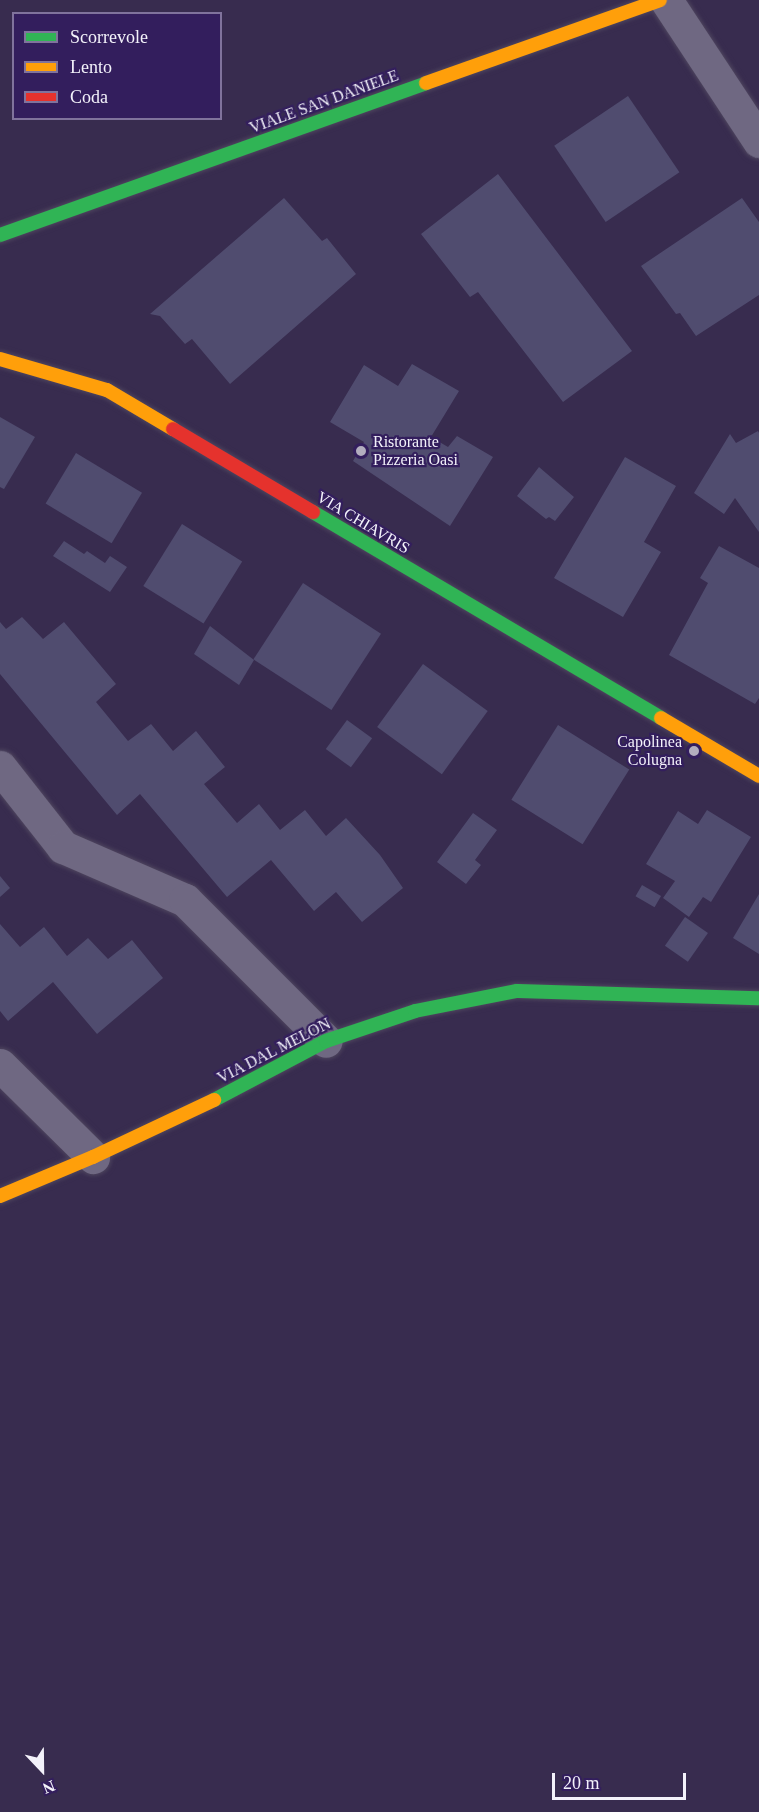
<!DOCTYPE html>
<style>
body{margin:0}
#map{position:relative;width:759px;height:1812px;overflow:hidden;background:#382c4f;font-family:Georgia,serif}
div>[style]{position:absolute}
.building>*{inset:0;background:#504c6f;transform-origin:0 0}
.roads{filter:drop-shadow(0 0 2px #4e455e) drop-shadow(0 0 2px #4e455e)}
.street>*{height:33px;margin:-16.5px;padding:0 16.5px;transform-origin:16.5px;border-radius:16.5px;background:#6f6882}
.fast>*{height:14px;margin:-7px;padding:0 7px;transform-origin:7px;border-radius:7px;background:#30b455}
.slow>*{height:14px;margin:-7px;padding:0 7px;transform-origin:7px;border-radius:7px;background:#ff9f0a}
.jam>*{height:14px;margin:-7px;padding:0 7px;transform-origin:7px;border-radius:7px;background:#e5322d}
.dots>*{width:16px;height:16px;translate:-50% -50%;box-sizing:border-box;border:3px solid #331e5d;border-radius:50%}
span{translate:-50% -50%;white-space:nowrap;text-align:center;line-height:1.15;-webkit-text-stroke:4.5px #331e5d;paint-order:stroke}
.street-label{font-size:16px;color:#f3f2fa}
.poi-label{font-size:16px;color:#f3f2fa}
.left{translate:0 -50%;text-align:left}
.right{translate:-100% -50%;text-align:right}
.legend{position:absolute;left:12px;top:12px;width:210px;height:108px;box-sizing:border-box;background:#331e5d;border:2px solid #80739c;margin:0;padding:8px 10px;list-style:none;font-size:18px;color:#f3f2fa}
.legend li{display:flex;align-items:center;gap:12px;height:30px}
.legend b{width:30px;border:2px solid #80739c}
.north{position:absolute;left:12px;top:1740px;width:60px;height:60px;-webkit-text-stroke:4px #331e5d;paint-order:stroke;rotate:158deg;font-size:16px;font-weight:700;line-height:24px;text-align:center;color:#f3f2fa}
.north::after{content:'';display:block;margin:auto;width:21px;height:27px;background:#f3f2fa;clip-path:polygon(50% 0,100% 100%,50% 72%,0 100%)}
.scale{position:absolute;left:552px;top:1773px;width:134px;height:27px;box-sizing:border-box;border:3px solid #f3f2fa;border-top:0;padding-left:8px;font-size:18px;line-height:21px;white-space:nowrap;color:#f3f2fa;-webkit-text-stroke:4px #331e5d;paint-order:stroke}
</style>
<div id="map">
<div class="building">
<div style="left:628px;top:96px;width:92px;height:89px;rotate:56deg"></div>
<div style="clip-path:polygon(498px 174px,632px 351px,563px 402px,478px 292px,470px 297px,421px 234px)"></div>
<div style="clip-path:polygon(284px 198px,322px 241px,327px 238px,356px 274px,230px 384px,192px 339px,185px 344px,160px 316px,150px 314px)"></div>
<div style="clip-path:polygon(742px 198px,759px 222px,759px 295px,696px 336px,680px 313px,676px 314px,641px 266px)"></div>
<div style="clip-path:polygon(412px 364px,459px 391px,431px 437px,448px 447px,457px 436px,493px 457px,450px 526px,353px 461px,364px 442px,330px 422px,364px 365px,398px 386px)"></div>
<div style="clip-path:polygon(0 417px,35px 437px,4px 489px,0 487px)"></div>
<div style="clip-path:polygon(758px 431px,759px 433px,759px 532px,735px 498px,724px 514px,694px 493px,730px 434px,736px 443px)"></div>
<div style="left:76px;top:453px;width:77px;height:59px;rotate:31deg"></div>
<div style="clip-path:polygon(625px 457px,676px 486px,644px 542px,661px 552px,623px 617px,554px 578px)"></div>
<div style="clip-path:polygon(539px 467px,574px 497px,555px 521px,549px 517px,546px 519px,517px 496px)"></div>
<div style="left:182px;top:524px;width:71px;height:73px;rotate:32deg"></div>
<div style="clip-path:polygon(64px 541px,84px 554px,87px 551px,105px 563px,110px 556px,127px 567px,110px 592px,53px 556px)"></div>
<div style="clip-path:polygon(719px 546px,759px 568px,759px 698px,755px 704px,669px 655px,708px 583px,700px 578px)"></div>
<div style="left:303px;top:583px;width:93px;height:91px;rotate:33deg"></div>
<div style="clip-path:polygon(22px 617px,43px 639px,64px 622px,116px 684px,96px 702px,128px 741px,151px 724px,173px 751px,196px 731px,225px 767px,204px 784px,237px 823px,259px 804px,280px 830px,305px 810px,326px 836px,346px 818px,380px 855px,403px 888px,362px 922px,336px 892px,314px 911px,271px 860px,227px 897px,140px 794px,117px 815px,0 674px,0 622px,6px 629px)"></div>
<div style="clip-path:polygon(210px 626px,254px 660px,239px 685px,194px 654px)"></div>
<div style="left:423px;top:664px;width:80px;height:78px;rotate:36deg"></div>
<div style="left:347px;top:720px;width:31px;height:36px;rotate:36deg"></div>
<div style="left:558px;top:725px;width:84px;height:88px;rotate:32deg"></div>
<div style="clip-path:polygon(707px 810px,751px 837px,711px 902px,703px 897px,689px 917px,663px 898px,675px 881px,646px 864px,678px 811px,698px 824px)"></div>
<div style="clip-path:polygon(473px 813px,497px 830px,475px 860px,481px 865px,466px 884px,437px 862px)"></div>
<div style="clip-path:polygon(0 876px,10px 888px,0 897px)"></div>
<div style="left:642px;top:885px;width:22px;height:13px;rotate:30deg"></div>
<div style="clip-path:polygon(759px 894px,759px 954px,733px 938px)"></div>
<div style="left:685px;top:917px;width:28px;height:35px;rotate:35deg"></div>
<div style="clip-path:polygon(0 924px,20px 947px,44px 927px,67px 956px,88px 938px,108px 959px,132px 940px,163px 978px,97px 1034px,53px 982px,8px 1021px,0 1011px)"></div>
</div>
<div class="roads">
<div class="street">
<div style="left:666px;top:0;width:169px;rotate:56.6deg"></div>
<div style="left:0;top:767px;width:102px;rotate:51.8deg"></div>
<div style="left:63px;top:847px;width:133px;rotate:23.5deg"></div>
<div style="left:185px;top:900px;width:199px;rotate:45deg"></div>
<div style="left:0;top:1065px;width:131px;rotate:44.7deg"></div>
</div>
<div class="fast">
<div style="left:0;top:235px;width:452px;rotate:-19.6deg"></div>
<div style="left:313px;top:512px;width:404px;rotate:30.6deg"></div>
<div style="left:214px;top:1100px;width:127px;rotate:-27.8deg"></div>
<div style="left:326px;top:1041px;width:94px;rotate:-18.6deg"></div>
<div style="left:415px;top:1011px;width:104px;rotate:-11.1deg"></div>
<div style="left:517px;top:991px;width:242px;rotate:1.7deg"></div>
</div>
<div class="slow">
<div style="left:426px;top:83px;width:248px;rotate:-19.5deg"></div>
<div style="left:0;top:359px;width:111px;rotate:16.2deg"></div>
<div style="left:107px;top:390px;width:77px;rotate:30.6deg"></div>
<div style="left:661px;top:718px;width:114px;rotate:30.6deg"></div>
<div style="left:0;top:1196px;width:101px;rotate:-22.8deg"></div>
<div style="left:93px;top:1157px;width:134px;rotate:-25.2deg"></div>
</div>
<div class="jam">
<div style="left:173px;top:429px;width:163px;rotate:30.7deg"></div>
</div>
</div>
<div class="dots">
<div style="left:361px;top:451px;background:#b2adbe"></div>
<div style="left:694px;top:751px;background:#b2adbe"></div>
</div>
<div class="street-label">
<span style="left:324px;top:102px;rotate:-20deg">VIALE SAN DANIELE</span>
<span style="left:363px;top:523px;rotate:31deg">VIA CHIAVRIS</span>
<span style="left:274px;top:1051px;rotate:-27deg">VIA DAL MELON</span>
</div>
<div class="poi-label">
<span class="left" style="left:373px;top:451px">Ristorante<br>Pizzeria Oasi</span>
<span class="right" style="left:682px;top:751px">Capolinea<br>Colugna</span>
</div>
<ul class="legend">
<li><b style="height:8px;background:#30b455"></b>Scorrevole</li>
<li><b style="height:8px;background:#ff9f0a"></b>Lento</li>
<li><b style="height:8px;background:#e5322d"></b>Coda</li>
</ul>
<div class="north">N</div>
<div class="scale">20 m</div>
</div>
